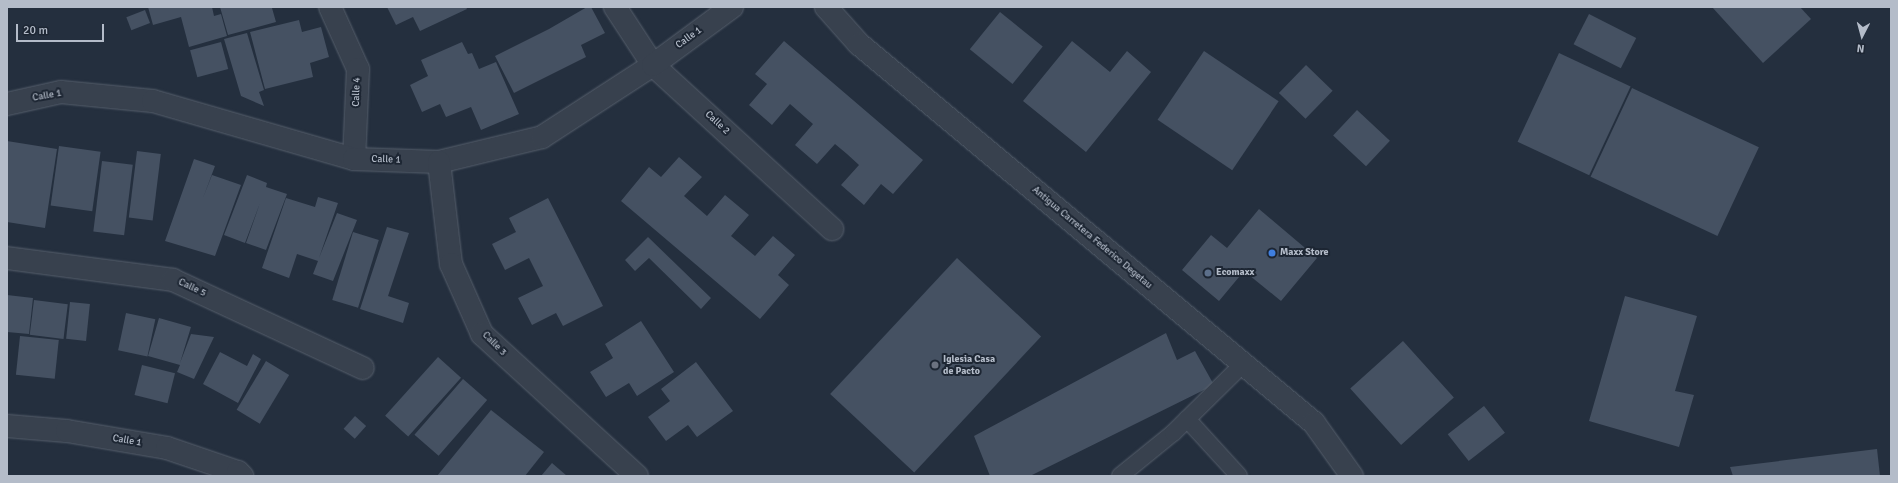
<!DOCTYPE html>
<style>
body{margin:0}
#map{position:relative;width:1898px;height:483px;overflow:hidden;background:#242f3e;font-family:Signika,sans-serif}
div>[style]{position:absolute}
.building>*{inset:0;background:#455162;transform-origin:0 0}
.roads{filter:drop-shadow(0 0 1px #565f6c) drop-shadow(0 0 1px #565f6c)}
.service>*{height:16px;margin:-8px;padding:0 8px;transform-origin:8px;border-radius:8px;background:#38414e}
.minor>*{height:22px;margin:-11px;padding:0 11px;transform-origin:11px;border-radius:11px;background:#38414e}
.tertiary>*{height:22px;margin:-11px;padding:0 11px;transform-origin:11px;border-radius:11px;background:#38414e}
.dots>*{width:11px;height:11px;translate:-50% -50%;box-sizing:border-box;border:2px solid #1d2633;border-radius:50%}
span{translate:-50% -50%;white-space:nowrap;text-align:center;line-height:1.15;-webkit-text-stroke:4px #1d2633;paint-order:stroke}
.street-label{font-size:10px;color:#b4bcc9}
.poi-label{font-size:10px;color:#b4bcc9;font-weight:700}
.left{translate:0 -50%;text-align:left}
.frame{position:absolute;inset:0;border:8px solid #b4bcc9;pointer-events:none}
.north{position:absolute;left:1842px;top:16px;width:40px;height:40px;-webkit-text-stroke:3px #1d2633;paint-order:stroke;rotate:186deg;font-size:11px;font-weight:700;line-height:16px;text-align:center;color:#b4bcc9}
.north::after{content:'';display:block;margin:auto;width:14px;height:18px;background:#b4bcc9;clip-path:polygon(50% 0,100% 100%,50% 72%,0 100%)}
.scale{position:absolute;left:16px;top:24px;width:88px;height:18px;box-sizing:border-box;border:2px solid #b4bcc9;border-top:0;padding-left:5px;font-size:12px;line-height:14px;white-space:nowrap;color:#b4bcc9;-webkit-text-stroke:3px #1d2633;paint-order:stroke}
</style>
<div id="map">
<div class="building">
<div style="clip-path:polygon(148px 7px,212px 7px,214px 16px,221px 14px,227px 36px,189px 47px,181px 17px,153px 25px)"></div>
<div style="clip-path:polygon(220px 7px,276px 7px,272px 8px,276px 22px,228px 35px)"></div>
<div style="clip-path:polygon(387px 7px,466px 7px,467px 9px,420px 31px,413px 17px,396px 25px)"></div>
<div style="clip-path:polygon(587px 7px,591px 7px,605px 33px,581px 45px,586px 57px,514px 93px,495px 56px,549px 29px)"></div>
<div style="clip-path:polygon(1712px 7px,1800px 7px,1811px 19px,1763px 63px)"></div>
<div style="left:145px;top:10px;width:14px;height:20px;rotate:69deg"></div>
<div style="left:1000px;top:12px;width:55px;height:48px;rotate:39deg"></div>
<div style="left:1589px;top:14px;width:53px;height:34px;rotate:27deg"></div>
<div style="clip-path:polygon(299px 20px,302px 32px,321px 27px,329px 57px,310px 63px,313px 77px,265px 89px,250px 32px)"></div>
<div style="clip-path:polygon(247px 33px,264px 90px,259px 92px,264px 106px,241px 96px,224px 39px)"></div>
<div style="clip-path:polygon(784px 41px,923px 160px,893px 194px,881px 184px,864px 205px,841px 185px,859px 165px,847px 154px,835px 144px,817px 164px,795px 145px,813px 124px,790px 104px,772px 125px,749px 105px,767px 84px,755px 74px)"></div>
<div style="clip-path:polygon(1072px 41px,1110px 72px,1127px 51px,1151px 72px,1086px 152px,1023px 101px)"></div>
<div style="left:221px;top:42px;width:28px;height:32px;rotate:75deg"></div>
<div style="clip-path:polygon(462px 42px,468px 54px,472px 53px,479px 69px,496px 62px,519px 114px,481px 130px,471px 107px,446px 117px,440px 104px,422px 112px,410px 85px,428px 76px,421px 60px)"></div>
<div style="left:1204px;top:51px;width:90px;height:83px;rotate:34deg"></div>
<div style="left:1559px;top:53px;width:79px;height:98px;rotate:25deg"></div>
<div style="left:1306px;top:65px;width:37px;height:39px;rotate:44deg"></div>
<div style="left:1632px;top:88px;width:140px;height:98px;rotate:25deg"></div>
<div style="left:1357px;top:110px;width:45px;height:35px;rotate:43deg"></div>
<div style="clip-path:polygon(7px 141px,57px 149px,45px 228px,7px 222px)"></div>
<div style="left:59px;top:146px;width:42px;height:60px;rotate:8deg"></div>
<div style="left:137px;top:151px;width:24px;height:67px;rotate:7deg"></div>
<div style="clip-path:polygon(679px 157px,702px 177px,684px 196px,707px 216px,725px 195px,749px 215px,731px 236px,755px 256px,773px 236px,795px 255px,778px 275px,789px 285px,760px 319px,621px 201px,649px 167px,661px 177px)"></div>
<div style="clip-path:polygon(194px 159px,215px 166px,203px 198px,212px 175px,241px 185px,215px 256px,165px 241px)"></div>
<div style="left:102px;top:161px;width:31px;height:71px;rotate:7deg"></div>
<div style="clip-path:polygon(247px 175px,267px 183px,266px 187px,287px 194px,266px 250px,246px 243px,260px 203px,245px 243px,224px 235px)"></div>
<div style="clip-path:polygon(318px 197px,338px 203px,319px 258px,337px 213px,357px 220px,333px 281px,313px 274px,318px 261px,297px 254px,289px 278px,262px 268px,286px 198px,315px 207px)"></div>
<div style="clip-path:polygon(548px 198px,603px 306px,563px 326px,556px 313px,532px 325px,518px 298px,543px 286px,529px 258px,505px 270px,492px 244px,516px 232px,509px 218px)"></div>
<div style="clip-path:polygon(1259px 209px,1317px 258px,1281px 301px,1244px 271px,1219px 301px,1182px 270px,1211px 235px,1227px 248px)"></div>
<div style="clip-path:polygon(387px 227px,409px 233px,388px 296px,409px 303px,403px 323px,360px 309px)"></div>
<div style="left:353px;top:232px;width:27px;height:71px;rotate:17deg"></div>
<div style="clip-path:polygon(648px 237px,711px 298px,701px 309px,649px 258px,635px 271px,625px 260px)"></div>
<div style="left:957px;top:258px;width:115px;height:186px;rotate:43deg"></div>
<div style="clip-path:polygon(7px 295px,33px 298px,29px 334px,7px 332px)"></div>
<div style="clip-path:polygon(1625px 296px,1697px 316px,1675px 391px,1694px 395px,1679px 447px,1589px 421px)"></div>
<div style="left:34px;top:300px;width:34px;height:35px;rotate:7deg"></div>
<div style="left:70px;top:302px;width:20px;height:37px;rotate:6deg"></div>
<div style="left:126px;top:313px;width:30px;height:38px;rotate:12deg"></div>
<div style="clip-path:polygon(159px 318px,191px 327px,180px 363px,191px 334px,214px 337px,194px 379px,177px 372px,180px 365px,148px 356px)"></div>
<div style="clip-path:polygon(641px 321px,674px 372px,637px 396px,629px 383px,606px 397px,590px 372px,613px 358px,605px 344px)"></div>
<div style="clip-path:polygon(1166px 333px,1177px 360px,1195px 351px,1214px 385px,1030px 476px,990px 476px,974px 436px)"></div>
<div style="left:20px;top:336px;width:39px;height:39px;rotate:6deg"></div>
<div style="left:1403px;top:341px;width:76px;height:71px;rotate:48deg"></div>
<div style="clip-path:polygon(220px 352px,247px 366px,253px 354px,261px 359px,238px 403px,203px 384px)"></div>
<div style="left:438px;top:357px;width:31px;height:79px;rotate:42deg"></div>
<div style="left:266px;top:361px;width:27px;height:57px;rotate:31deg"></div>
<div style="clip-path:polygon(696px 362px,733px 411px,697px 437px,688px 425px,666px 441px,648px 417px,670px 401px,661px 389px)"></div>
<div style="left:142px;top:365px;width:34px;height:31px;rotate:14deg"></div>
<div style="left:463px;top:379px;width:32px;height:74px;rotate:41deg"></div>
<div style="left:1484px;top:406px;width:34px;height:46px;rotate:52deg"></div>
<div style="clip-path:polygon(491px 410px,544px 452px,525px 476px,437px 476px)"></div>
<div style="left:355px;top:416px;width:15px;height:17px;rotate:42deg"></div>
<div style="clip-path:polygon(1877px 449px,1880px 476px,1733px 476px,1730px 467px)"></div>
<div style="clip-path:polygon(552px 463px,567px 476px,541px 476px)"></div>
</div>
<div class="roads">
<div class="service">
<div style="left:1187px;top:419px;width:77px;rotate:47.6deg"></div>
<div style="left:1120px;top:476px;width:68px;rotate:-39.1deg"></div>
<div style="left:1173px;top:433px;width:98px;rotate:-44.6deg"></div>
</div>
<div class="minor">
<div style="left:330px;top:7px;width:68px;rotate:65.7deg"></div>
<div style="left:358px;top:69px;width:90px;rotate:92.5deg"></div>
<div style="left:615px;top:7px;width:69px;rotate:56.8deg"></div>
<div style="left:653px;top:65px;width:243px;rotate:42.5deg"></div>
<div style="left:7px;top:104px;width:55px;rotate:-12.5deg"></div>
<div style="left:61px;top:92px;width:92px;rotate:5.6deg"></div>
<div style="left:153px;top:101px;width:209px;rotate:16.1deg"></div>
<div style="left:354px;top:159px;width:85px;rotate:2deg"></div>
<div style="left:439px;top:162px;width:106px;rotate:-13.6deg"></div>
<div style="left:542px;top:137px;width:132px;rotate:-33deg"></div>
<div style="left:653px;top:65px;width:98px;rotate:-36.3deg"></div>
<div style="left:439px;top:162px;width:103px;rotate:83.3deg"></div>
<div style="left:451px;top:264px;width:77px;rotate:66.1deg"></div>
<div style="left:482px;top:334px;width:210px;rotate:42.5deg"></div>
<div style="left:7px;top:258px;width:167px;rotate:7.5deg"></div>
<div style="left:173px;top:280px;width:209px;rotate:24.9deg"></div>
<div style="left:7px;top:426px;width:60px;rotate:4.8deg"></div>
<div style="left:67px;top:431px;width:101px;rotate:9.6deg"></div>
<div style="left:167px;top:448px;width:75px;rotate:18.7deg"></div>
<div style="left:238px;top:472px;width:6px;rotate:45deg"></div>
</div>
<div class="tertiary">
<div style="left:826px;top:7px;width:50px;rotate:48.3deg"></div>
<div style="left:859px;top:44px;width:592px;rotate:39.79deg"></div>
<div style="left:1314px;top:423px;width:65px;rotate:54.4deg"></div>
</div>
</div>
<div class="dots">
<div style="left:1272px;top:253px;background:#3f7fe0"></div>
<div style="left:1208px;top:273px;background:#5c6f8a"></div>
<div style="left:935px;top:365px;background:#6b7280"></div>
</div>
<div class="street-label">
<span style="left:689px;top:38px;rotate:-36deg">Calle 1</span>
<span style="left:357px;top:92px;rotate:-88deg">Calle 4</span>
<span style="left:47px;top:96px;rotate:-10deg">Calle 1</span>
<span style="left:717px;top:123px;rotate:43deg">Calle 2</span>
<span style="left:386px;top:160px;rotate:2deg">Calle 1</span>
<span style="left:1092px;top:238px;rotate:40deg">Antigua Carretera Federico Degetau</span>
<span style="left:192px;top:288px;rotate:25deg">Calle 5</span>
<span style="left:494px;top:344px;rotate:45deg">Calle 3</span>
<span style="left:127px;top:441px;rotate:10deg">Calle 1</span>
</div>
<div class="poi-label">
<span class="left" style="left:1280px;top:253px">Maxx Store</span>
<span class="left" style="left:1216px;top:273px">Ecomaxx</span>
<span class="left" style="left:943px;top:365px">Iglesia Casa<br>de Pacto</span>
</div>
<div class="frame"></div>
<div class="north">N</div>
<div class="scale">20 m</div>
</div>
